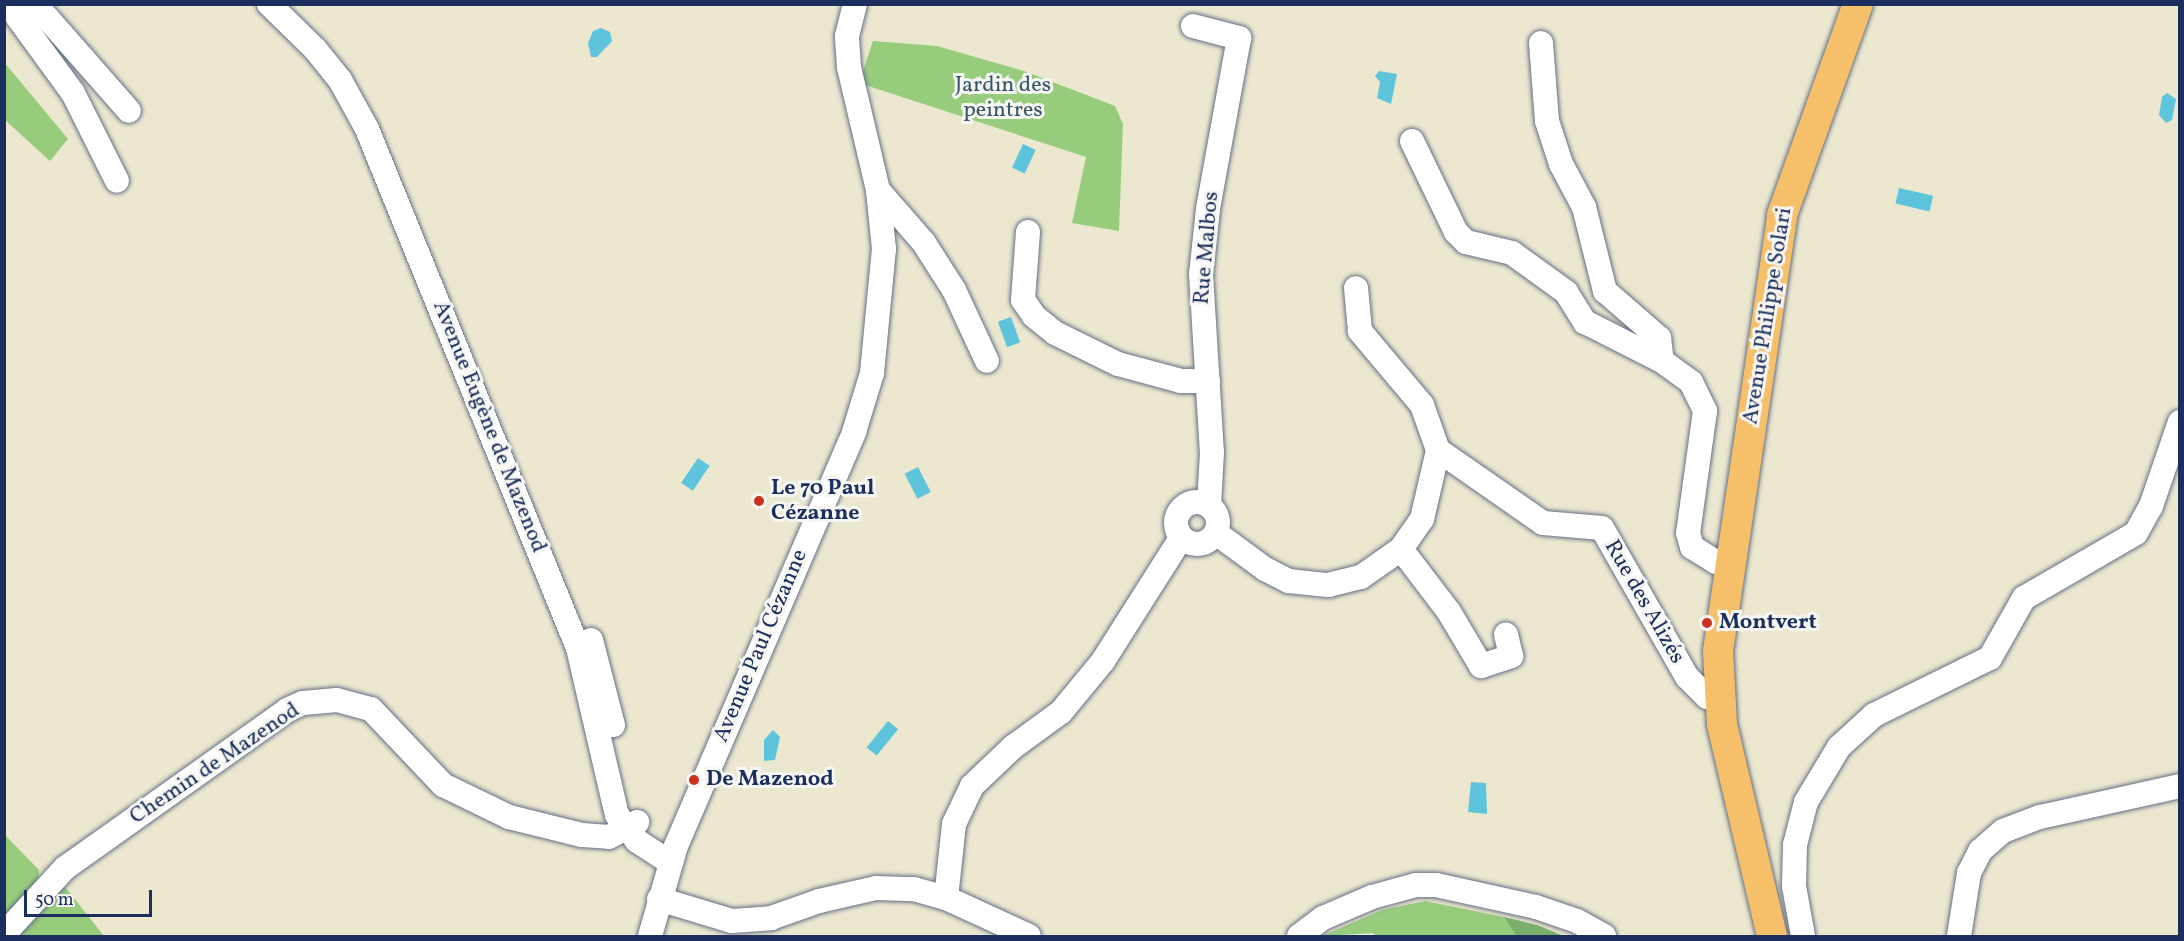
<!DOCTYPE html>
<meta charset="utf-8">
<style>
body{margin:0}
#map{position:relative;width:2184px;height:941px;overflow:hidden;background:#ece8d0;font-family:Vollkorn,serif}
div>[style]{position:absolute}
.green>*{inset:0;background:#98cc7d}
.forest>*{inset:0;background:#7ab06c}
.water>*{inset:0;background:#5ec4db;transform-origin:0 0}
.roads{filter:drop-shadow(0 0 2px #647086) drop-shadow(0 0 2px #647086)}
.minor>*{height:24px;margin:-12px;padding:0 12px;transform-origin:12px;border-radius:12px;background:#fff}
.minor>.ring{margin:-12px;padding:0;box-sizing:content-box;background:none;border:24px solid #fff;border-radius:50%}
.major>*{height:30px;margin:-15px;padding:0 15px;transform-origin:15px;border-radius:15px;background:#f6c06b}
.dots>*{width:16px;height:16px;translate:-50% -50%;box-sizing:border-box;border:3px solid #f6f6f2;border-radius:50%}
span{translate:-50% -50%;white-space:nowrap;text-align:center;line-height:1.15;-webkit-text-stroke:6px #f6f6f2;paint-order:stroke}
.park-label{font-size:22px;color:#3a5666}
.street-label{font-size:22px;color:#1b2f5e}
.poi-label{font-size:22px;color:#1b2f5e;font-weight:700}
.left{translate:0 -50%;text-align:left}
.frame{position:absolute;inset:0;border:6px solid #1b2f5e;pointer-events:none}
.scale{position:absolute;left:24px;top:890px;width:128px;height:27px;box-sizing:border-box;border:3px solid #1b2f5e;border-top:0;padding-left:8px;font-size:18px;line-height:21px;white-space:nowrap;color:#1b2f5e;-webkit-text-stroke:4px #f6f6f2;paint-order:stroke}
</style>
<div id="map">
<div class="green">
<div style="clip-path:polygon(873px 41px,937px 46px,1024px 71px,1115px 106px,1123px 124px,1119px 231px,1072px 223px,1086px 157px,859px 83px)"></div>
<div style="clip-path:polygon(4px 62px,68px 139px,50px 161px,5px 120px)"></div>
<div style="clip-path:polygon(5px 835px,39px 870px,38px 893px,5px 929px)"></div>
<div style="clip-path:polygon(66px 888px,104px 936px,8px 936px,52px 889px)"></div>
<div style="clip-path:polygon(1425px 901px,1504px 917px,1516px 936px,1375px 936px,1373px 933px,1322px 936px,1382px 910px)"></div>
</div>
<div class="forest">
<div style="clip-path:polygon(1504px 917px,1537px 925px,1564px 936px,1516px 936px)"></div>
</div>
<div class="water">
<div style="clip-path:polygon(601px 28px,610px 32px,612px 41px,597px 57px,591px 57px,588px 43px,593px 31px)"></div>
<div style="clip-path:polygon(1379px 71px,1397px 74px,1391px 104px,1377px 98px,1380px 82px,1375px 76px)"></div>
<div style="clip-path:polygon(2167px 93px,2176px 99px,2172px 120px,2166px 123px,2159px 115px,2162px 97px)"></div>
<div style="left:1023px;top:144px;width:14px;height:26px;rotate:25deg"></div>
<div style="left:1899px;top:188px;width:35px;height:16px;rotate:13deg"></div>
<div style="left:1011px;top:317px;width:27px;height:14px;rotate:70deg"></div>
<div style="left:698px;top:458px;width:14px;height:30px;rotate:34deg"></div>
<div style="left:918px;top:467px;width:28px;height:15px;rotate:63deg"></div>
<div style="left:888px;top:721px;width:13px;height:34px;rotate:39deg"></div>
<div style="clip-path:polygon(773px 730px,780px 737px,775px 760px,764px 761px,764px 740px)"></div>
<div style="clip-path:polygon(1471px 782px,1486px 783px,1487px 814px,1468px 812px)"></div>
</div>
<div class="roads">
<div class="minor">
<div style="left:8px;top:4px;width:110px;rotate:53.9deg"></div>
<div style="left:73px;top:93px;width:98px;rotate:63.4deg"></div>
<div style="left:35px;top:4px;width:142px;rotate:48.7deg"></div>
<div style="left:269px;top:4px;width:64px;rotate:44.4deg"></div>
<div style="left:315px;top:49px;width:40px;rotate:51deg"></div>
<div style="left:340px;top:80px;width:56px;rotate:61.1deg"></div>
<div style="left:367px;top:129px;width:560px;rotate:67.88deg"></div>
<div style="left:578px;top:648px;width:171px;rotate:76.9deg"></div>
<div style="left:617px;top:815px;width:33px;rotate:52deg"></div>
<div style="left:637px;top:841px;width:40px;rotate:32.9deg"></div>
<div style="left:1193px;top:26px;width:48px;rotate:14.6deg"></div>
<div style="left:1239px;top:38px;width:174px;rotate:100.3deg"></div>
<div style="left:1208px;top:209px;width:65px;rotate:96.1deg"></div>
<div style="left:1201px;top:274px;width:178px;rotate:86.5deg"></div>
<div style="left:1212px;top:452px;width:54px;rotate:93.2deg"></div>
<div style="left:1541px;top:43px;width:78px;rotate:85.6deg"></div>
<div style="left:1547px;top:121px;width:45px;rotate:72deg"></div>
<div style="left:1561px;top:164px;width:49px;rotate:61.9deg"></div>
<div style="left:1584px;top:207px;width:87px;rotate:76deg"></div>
<div style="left:1605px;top:291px;width:72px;rotate:41deg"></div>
<div style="left:1659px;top:338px;width:23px;rotate:83deg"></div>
<div style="left:1662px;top:361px;width:36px;rotate:36deg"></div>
<div style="left:1691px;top:382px;width:32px;rotate:64deg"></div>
<div style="left:1705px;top:411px;width:123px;rotate:97.9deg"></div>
<div style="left:1688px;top:533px;width:15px;rotate:74deg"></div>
<div style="left:1692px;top:547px;width:28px;rotate:32deg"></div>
<div style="left:1716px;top:562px;width:15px;rotate:16deg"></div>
<div style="left:1412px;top:141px;width:101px;rotate:64.2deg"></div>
<div style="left:1456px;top:232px;width:14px;rotate:45deg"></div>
<div style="left:1466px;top:242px;width:47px;rotate:13.4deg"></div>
<div style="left:1512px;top:253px;width:67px;rotate:35.8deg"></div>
<div style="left:1566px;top:292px;width:36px;rotate:58deg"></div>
<div style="left:1585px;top:322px;width:86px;rotate:26.9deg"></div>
<div style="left:878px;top:190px;width:70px;rotate:49deg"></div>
<div style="left:924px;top:243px;width:56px;rotate:57.4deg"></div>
<div style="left:954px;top:290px;width:78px;rotate:65.1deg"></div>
<div style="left:1028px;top:232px;width:68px;rotate:94.2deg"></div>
<div style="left:1023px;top:300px;width:19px;rotate:55deg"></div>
<div style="left:1034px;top:316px;width:27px;rotate:39deg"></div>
<div style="left:1055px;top:333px;width:70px;rotate:26.2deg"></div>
<div style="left:1118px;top:364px;width:65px;rotate:15.1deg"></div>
<div style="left:1181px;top:381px;width:27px"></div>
<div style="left:1438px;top:450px;width:128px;rotate:34.8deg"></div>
<div style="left:1543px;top:523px;width:59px;rotate:4.8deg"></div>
<div style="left:1602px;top:528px;width:172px;rotate:60.3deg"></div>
<div style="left:1687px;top:677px;width:28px;rotate:45deg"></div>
<div style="left:1707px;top:697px;width:13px;rotate:13deg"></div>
<div class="ring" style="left:1176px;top:502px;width:18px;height:18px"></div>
<div style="left:1216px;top:533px;width:61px;rotate:36.3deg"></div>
<div style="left:1265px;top:569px;width:27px;rotate:27deg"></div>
<div style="left:1289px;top:581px;width:39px;rotate:6deg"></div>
<div style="left:1328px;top:585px;width:34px;rotate:-14deg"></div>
<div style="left:1361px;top:577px;width:49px;rotate:-35deg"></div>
<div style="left:1401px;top:549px;width:37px;rotate:-55deg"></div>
<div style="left:1422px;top:519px;width:71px;rotate:-76.9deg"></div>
<div style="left:1438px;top:450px;width:48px;rotate:-109.6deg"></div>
<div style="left:1422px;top:405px;width:97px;rotate:-130deg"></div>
<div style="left:1360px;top:331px;width:43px;rotate:-95.3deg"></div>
<div style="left:1401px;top:549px;width:79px;rotate:52.7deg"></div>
<div style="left:1449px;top:612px;width:63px;rotate:59.3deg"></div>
<div style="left:1481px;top:666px;width:32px;rotate:-18deg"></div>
<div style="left:1511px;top:656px;width:22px;rotate:-103deg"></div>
<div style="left:591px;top:640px;width:88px;rotate:75.5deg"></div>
<div style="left:946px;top:898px;width:74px;rotate:-83.8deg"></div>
<div style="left:954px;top:824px;width:42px;rotate:-64.7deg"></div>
<div style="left:972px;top:786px;width:57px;rotate:-43.6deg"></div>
<div style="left:1013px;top:747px;width:59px;rotate:-36.1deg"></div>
<div style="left:1061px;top:712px;width:66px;rotate:-50.5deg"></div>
<div style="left:1103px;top:661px;width:146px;rotate:-57.6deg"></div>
<div style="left:659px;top:899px;width:76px;rotate:16.8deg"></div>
<div style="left:732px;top:921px;width:39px;rotate:-4deg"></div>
<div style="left:771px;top:918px;width:51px;rotate:-19.5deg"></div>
<div style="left:819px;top:901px;width:58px;rotate:-12.8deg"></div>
<div style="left:876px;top:888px;width:38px;rotate:2deg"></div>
<div style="left:914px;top:889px;width:33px;rotate:16deg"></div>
<div style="left:946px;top:898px;width:91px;rotate:24.6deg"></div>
<div style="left:4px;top:934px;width:90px;rotate:-47.3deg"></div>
<div style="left:65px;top:868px;width:272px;rotate:-35.4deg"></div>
<div style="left:287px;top:710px;width:17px;rotate:-24deg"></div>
<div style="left:303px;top:703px;width:34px;rotate:-5deg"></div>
<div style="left:337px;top:700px;width:35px;rotate:15deg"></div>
<div style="left:371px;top:709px;width:105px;rotate:46.5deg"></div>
<div style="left:443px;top:785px;width:73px;rotate:25.9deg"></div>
<div style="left:509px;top:817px;width:75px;rotate:13.9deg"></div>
<div style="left:582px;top:835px;width:27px;rotate:4deg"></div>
<div style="left:609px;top:837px;width:32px;rotate:-28deg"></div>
<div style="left:650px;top:936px;width:94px;rotate:-73.9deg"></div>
<div style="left:676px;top:846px;width:451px;rotate:-66.7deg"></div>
<div style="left:854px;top:432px;width:62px;rotate:-73deg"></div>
<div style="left:872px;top:373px;width:125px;rotate:-84.5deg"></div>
<div style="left:884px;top:249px;width:59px;rotate:-95.8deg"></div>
<div style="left:878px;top:190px;width:126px;rotate:-103.3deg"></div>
<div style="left:849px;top:67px;width:31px;rotate:-94deg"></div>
<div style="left:847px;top:36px;width:33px;rotate:-76deg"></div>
<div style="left:1299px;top:936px;width:30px;rotate:-37deg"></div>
<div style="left:1323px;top:918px;width:53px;rotate:-23.2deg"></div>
<div style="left:1372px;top:897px;width:46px;rotate:-15.3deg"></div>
<div style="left:1416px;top:885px;width:20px"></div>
<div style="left:1436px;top:885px;width:102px;rotate:12.4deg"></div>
<div style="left:1536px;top:907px;width:43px;rotate:18.9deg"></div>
<div style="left:1577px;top:921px;width:31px;rotate:29deg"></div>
<div style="left:1803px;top:936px;width:51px;rotate:-100.2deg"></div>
<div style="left:1794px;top:886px;width:41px;rotate:-88.6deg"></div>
<div style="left:1795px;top:845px;width:44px;rotate:-75.7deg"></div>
<div style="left:1806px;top:802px;width:64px;rotate:-59deg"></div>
<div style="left:1839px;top:747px;width:47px;rotate:-42.4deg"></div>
<div style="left:1874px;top:715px;width:129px;rotate:-26.2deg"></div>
<div style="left:1990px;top:658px;width:69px;rotate:-60.5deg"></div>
<div style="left:2024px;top:598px;width:129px;rotate:-30.1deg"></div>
<div style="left:2136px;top:533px;width:31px;rotate:-61deg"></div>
<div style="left:2151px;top:506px;width:89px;rotate:-71deg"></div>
<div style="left:1959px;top:936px;width:64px;rotate:-81deg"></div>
<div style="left:1969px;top:873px;width:25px;rotate:-63deg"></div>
<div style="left:1980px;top:851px;width:30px;rotate:-41deg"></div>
<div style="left:2003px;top:831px;width:40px;rotate:-21deg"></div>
<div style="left:2040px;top:817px;width:143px;rotate:-12.5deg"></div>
</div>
<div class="major">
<div style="left:1772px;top:936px;width:218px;rotate:-103.3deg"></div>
<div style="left:1722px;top:724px;width:73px;rotate:-93.1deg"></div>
<div style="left:1718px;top:651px;width:441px;rotate:-81.6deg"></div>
<div style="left:1782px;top:215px;width:224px;rotate:-70.2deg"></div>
</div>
</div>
<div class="dots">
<div style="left:759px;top:501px;background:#c8321e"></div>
<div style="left:1707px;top:623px;background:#c8321e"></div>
<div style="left:694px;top:780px;background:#c8321e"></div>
</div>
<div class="park-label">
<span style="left:1003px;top:98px">Jardin des<br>peintres</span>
</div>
<div class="street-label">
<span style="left:1207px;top:248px;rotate:-85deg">Rue Malbos</span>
<span style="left:1768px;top:316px;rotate:-81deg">Avenue Philippe Solari</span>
<span style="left:489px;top:427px;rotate:68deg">Avenue Eugène de Mazenod</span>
<span style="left:1644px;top:602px;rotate:60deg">Rue des Alizés</span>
<span style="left:761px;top:646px;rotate:-67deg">Avenue Paul Cézanne</span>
<span style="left:215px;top:764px;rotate:-34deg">Chemin de Mazenod</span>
</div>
<div class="poi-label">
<span class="left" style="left:771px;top:501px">Le 70 Paul<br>Cézanne</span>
<span class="left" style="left:1719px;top:623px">Montvert</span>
<span class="left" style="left:706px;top:780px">De Mazenod</span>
</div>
<div class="frame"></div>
<div class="scale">50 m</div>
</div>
